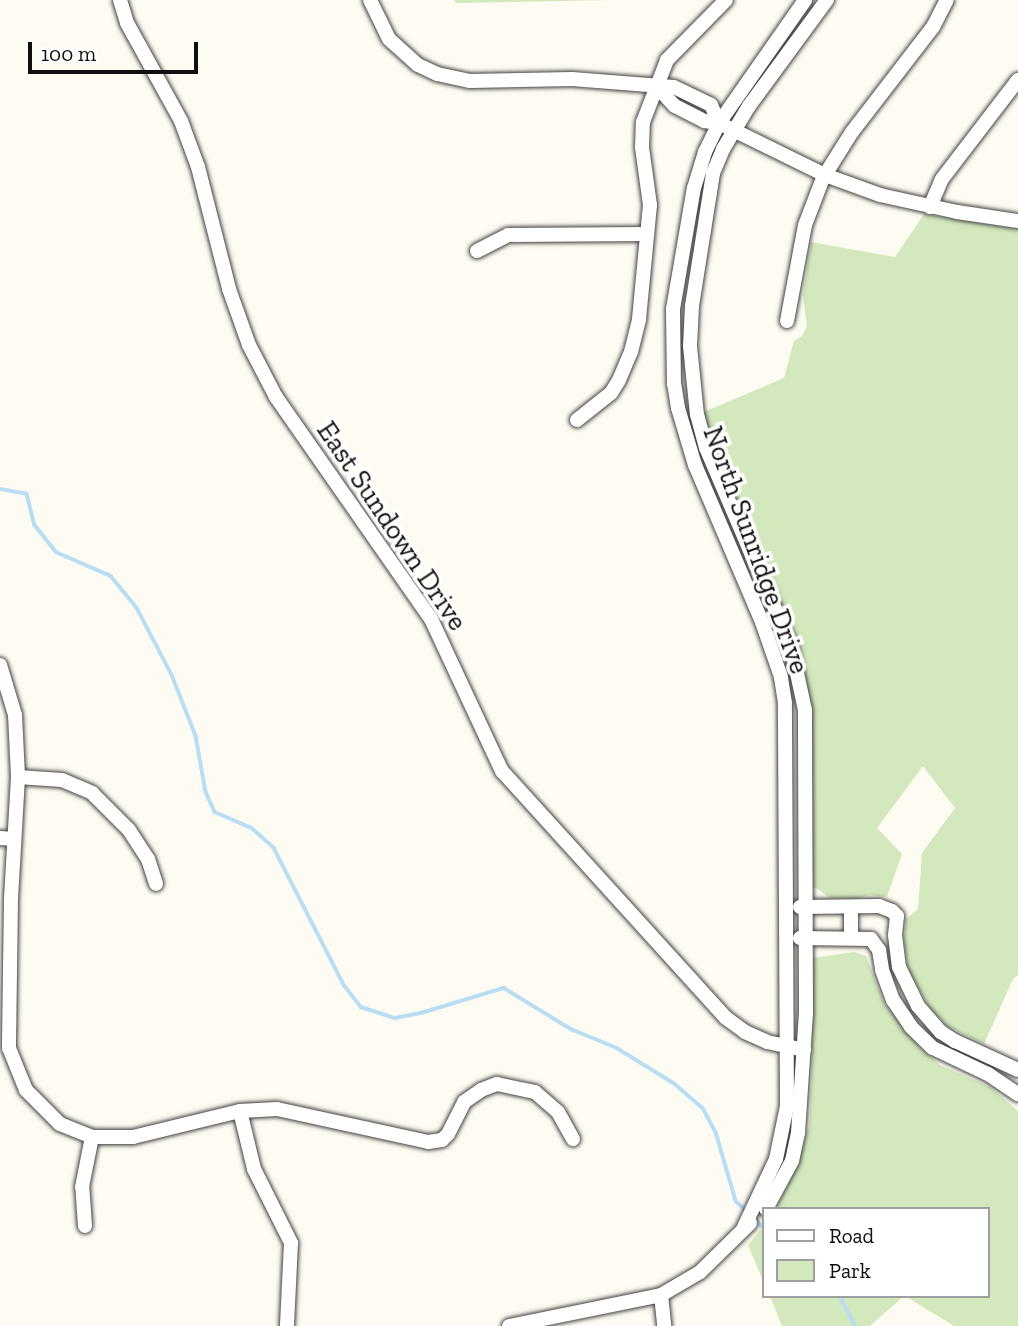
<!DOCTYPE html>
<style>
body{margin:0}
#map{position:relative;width:1018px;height:1326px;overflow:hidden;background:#fefcf2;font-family:"Zilla Slab",serif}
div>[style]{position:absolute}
.green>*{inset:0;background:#d3e8bc}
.stream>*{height:3.5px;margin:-1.75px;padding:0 1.75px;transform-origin:1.75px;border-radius:1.75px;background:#b9def4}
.roads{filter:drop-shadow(0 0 2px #424242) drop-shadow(0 0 2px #424242)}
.minor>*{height:14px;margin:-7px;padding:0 7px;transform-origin:7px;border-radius:7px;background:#fff}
span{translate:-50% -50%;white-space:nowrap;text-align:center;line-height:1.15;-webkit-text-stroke:7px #fff;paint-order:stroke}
.street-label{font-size:28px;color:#0f0f0f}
.legend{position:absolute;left:762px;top:1207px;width:228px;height:91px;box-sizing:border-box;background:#fff;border:2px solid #9f9f9f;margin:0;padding:9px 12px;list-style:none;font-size:21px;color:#0f0f0f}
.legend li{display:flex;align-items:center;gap:14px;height:35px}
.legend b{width:35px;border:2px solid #9f9f9f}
.scale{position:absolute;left:28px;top:42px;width:170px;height:32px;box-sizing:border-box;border:4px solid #0f0f0f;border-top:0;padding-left:9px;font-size:21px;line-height:24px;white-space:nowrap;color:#0f0f0f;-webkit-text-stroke:5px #fff;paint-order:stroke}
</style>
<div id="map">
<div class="green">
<div style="clip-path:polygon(454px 0,613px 0,456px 3px)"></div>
<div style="clip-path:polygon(924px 214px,1018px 229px,1018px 975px,1013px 979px,984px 1044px,947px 1026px,930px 1008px,909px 971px,904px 942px,906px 919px,918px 909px,922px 853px,955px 808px,923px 766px,877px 828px,902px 854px,887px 897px,868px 895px,857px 899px,830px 898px,816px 888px,810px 888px,811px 719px,805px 674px,793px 633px,717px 458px,704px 412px,784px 378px,794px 341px,802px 336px,807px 326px,803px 296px,811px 242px,895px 257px)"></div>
<div style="clip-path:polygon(854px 952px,866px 956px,884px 1003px,920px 1048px,940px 1065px,990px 1087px,1018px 1111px,1018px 1326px,954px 1326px,905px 1296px,988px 1296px,988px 1209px,776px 1209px,796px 1168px,809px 1127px,812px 1074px,812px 958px)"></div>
<div style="clip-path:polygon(764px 1225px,764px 1283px,748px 1245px)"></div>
<div style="clip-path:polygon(770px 1296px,904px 1296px,870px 1326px,782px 1326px)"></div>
</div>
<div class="stream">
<div style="left:0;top:489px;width:27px;rotate:10deg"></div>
<div style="left:27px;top:494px;width:32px;rotate:76deg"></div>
<div style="left:35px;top:525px;width:34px;rotate:52deg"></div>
<div style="left:56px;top:552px;width:60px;rotate:23.6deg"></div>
<div style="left:111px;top:576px;width:41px;rotate:50.9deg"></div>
<div style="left:137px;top:608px;width:76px;rotate:62.4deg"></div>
<div style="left:172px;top:675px;width:66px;rotate:68.5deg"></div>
<div style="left:196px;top:736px;width:57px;rotate:79.9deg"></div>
<div style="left:206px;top:792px;width:22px;rotate:66deg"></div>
<div style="left:215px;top:812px;width:40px;rotate:23.4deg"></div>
<div style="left:252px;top:828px;width:30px;rotate:42deg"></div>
<div style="left:274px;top:848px;width:154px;rotate:62.9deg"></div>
<div style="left:344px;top:985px;width:28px;rotate:52deg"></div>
<div style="left:361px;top:1007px;width:36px;rotate:18deg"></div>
<div style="left:395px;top:1018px;width:26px;rotate:-11deg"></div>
<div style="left:421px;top:1013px;width:87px;rotate:-16.8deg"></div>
<div style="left:504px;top:988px;width:79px;rotate:31.5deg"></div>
<div style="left:571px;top:1029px;width:50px;rotate:22.4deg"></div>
<div style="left:617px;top:1048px;width:68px;rotate:31.8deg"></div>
<div style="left:675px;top:1084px;width:37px;rotate:41deg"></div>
<div style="left:703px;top:1108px;width:27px;rotate:62deg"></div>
<div style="left:716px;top:1132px;width:72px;rotate:73.8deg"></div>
<div style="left:736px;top:1201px;width:16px;rotate:43deg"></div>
<div style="left:753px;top:1218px;width:15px;rotate:42deg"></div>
<div style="left:840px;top:1296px;width:34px;rotate:63deg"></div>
</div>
<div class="roads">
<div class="minor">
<div style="left:120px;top:0;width:24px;rotate:73deg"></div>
<div style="left:127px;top:23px;width:112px;rotate:61.1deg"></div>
<div style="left:181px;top:121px;width:49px;rotate:69.7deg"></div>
<div style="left:198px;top:167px;width:126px;rotate:75.7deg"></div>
<div style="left:229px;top:289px;width:59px;rotate:70.3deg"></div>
<div style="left:249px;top:345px;width:59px;rotate:62.6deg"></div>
<div style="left:276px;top:397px;width:271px;rotate:55.1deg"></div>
<div style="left:431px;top:619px;width:168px;rotate:65deg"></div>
<div style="left:502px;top:771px;width:333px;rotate:47.8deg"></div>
<div style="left:726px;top:1018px;width:24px;rotate:36deg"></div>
<div style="left:745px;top:1032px;width:24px;rotate:24deg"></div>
<div style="left:767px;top:1042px;width:38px;rotate:12deg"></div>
<div style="left:370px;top:0;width:43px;rotate:64deg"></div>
<div style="left:389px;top:39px;width:39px;rotate:42deg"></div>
<div style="left:418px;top:65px;width:21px;rotate:25deg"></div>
<div style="left:437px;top:74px;width:34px;rotate:12deg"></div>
<div style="left:470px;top:81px;width:102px;rotate:-1.1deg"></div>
<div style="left:572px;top:79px;width:102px;rotate:4.5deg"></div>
<div style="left:674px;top:87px;width:41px;rotate:25.9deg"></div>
<div style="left:711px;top:105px;width:20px;rotate:66deg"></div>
<div style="left:657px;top:87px;width:26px;rotate:47deg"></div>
<div style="left:675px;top:106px;width:33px;rotate:27deg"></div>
<div style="left:704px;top:121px;width:15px;rotate:8deg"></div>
<div style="left:719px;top:123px;width:118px;rotate:26.1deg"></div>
<div style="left:825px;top:175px;width:59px;rotate:20deg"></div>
<div style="left:880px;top:195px;width:79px;rotate:12.4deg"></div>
<div style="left:957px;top:212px;width:62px;rotate:8.4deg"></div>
<div style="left:930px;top:207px;width:30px;rotate:-67deg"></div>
<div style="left:942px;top:179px;width:125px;rotate:-52.5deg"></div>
<div style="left:477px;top:251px;width:35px;rotate:-27deg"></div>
<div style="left:508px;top:235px;width:139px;rotate:-0.4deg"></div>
<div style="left:787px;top:321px;width:98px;rotate:-79.4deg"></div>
<div style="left:805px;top:225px;width:50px;rotate:-69deg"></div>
<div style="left:823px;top:178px;width:54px;rotate:-57.8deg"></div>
<div style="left:852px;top:132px;width:133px;rotate:-52.4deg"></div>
<div style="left:933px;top:27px;width:30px;rotate:-63deg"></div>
<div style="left:577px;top:420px;width:43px;rotate:-38.5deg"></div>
<div style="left:611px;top:393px;width:15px;rotate:-58deg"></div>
<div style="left:619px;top:380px;width:30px;rotate:-67deg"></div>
<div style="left:631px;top:352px;width:34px;rotate:-76deg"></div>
<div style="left:639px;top:319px;width:115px;rotate:-84.5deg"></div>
<div style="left:650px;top:205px;width:59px;rotate:-97.9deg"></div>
<div style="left:642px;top:147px;width:25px;rotate:-88deg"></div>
<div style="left:643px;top:122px;width:66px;rotate:-68.8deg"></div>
<div style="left:667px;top:60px;width:84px;rotate:-45.5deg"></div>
<div style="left:0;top:665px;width:52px;rotate:73.3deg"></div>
<div style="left:15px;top:715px;width:62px;rotate:87.2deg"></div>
<div style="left:18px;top:777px;width:122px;rotate:93.3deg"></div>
<div style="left:11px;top:899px;width:149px;rotate:90.8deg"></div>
<div style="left:9px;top:1048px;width:45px;rotate:68deg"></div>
<div style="left:26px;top:1090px;width:48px;rotate:45deg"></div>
<div style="left:60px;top:1124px;width:35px;rotate:22deg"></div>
<div style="left:92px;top:1137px;width:41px"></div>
<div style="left:133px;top:1137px;width:110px;rotate:-13.7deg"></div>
<div style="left:240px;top:1111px;width:37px;rotate:-3deg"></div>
<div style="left:277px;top:1109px;width:155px;rotate:12.3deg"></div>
<div style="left:428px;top:1142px;width:14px;rotate:-8deg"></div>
<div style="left:442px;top:1140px;width:8px;rotate:-45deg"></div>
<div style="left:448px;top:1134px;width:36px;rotate:-63deg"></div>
<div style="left:464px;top:1102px;width:21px;rotate:-35deg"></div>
<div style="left:481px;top:1090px;width:17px;rotate:-21deg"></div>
<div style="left:497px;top:1084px;width:39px;rotate:12deg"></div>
<div style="left:535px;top:1092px;width:30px;rotate:41deg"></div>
<div style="left:558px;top:1112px;width:31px;rotate:61deg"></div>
<div style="left:18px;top:777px;width:44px;rotate:3.9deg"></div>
<div style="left:62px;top:780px;width:33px;rotate:23deg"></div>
<div style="left:92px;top:793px;width:52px;rotate:45deg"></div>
<div style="left:129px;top:830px;width:35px;rotate:57deg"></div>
<div style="left:148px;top:859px;width:26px;rotate:72deg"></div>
<div style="left:0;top:838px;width:14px;rotate:4deg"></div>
<div style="left:800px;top:907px;width:79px;rotate:-0.7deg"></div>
<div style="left:879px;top:906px;width:14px;rotate:21deg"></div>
<div style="left:892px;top:911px;width:7px;rotate:45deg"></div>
<div style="left:897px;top:916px;width:19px;rotate:96deg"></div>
<div style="left:895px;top:935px;width:32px;rotate:83deg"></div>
<div style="left:899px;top:967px;width:43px;rotate:64deg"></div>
<div style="left:918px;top:1006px;width:35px;rotate:49deg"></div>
<div style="left:941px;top:1032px;width:17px;rotate:33deg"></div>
<div style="left:955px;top:1041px;width:69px;rotate:24.7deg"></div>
<div style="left:851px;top:908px;width:30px;rotate:90deg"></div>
<div style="left:800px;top:938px;width:71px;rotate:0.8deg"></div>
<div style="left:871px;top:939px;width:14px;rotate:54deg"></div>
<div style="left:879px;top:950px;width:20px;rotate:81deg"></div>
<div style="left:882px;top:970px;width:32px;rotate:70deg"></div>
<div style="left:893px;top:1000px;width:32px;rotate:56deg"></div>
<div style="left:911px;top:1027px;width:30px;rotate:44deg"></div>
<div style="left:933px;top:1048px;width:61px;rotate:25.3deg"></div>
<div style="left:988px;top:1074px;width:36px;rotate:34deg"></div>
<div style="left:240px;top:1111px;width:60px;rotate:76.4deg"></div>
<div style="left:254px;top:1169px;width:83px;rotate:63.4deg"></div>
<div style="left:291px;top:1243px;width:83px;rotate:92.8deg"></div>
<div style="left:766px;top:1209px;width:55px;rotate:-61.6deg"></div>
<div style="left:792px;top:1161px;width:29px;rotate:-78deg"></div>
<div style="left:798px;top:1133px;width:120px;rotate:-86.2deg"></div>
<div style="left:806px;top:1013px;width:303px;rotate:-90.2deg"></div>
<div style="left:805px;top:710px;width:66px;rotate:-102.3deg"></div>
<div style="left:791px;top:646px;width:215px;rotate:-113.2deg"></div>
<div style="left:706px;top:448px;width:34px;rotate:-105deg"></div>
<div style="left:697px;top:415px;width:69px;rotate:-95.8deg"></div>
<div style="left:690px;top:346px;width:40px;rotate:-87.1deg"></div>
<div style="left:692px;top:306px;width:135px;rotate:-81deg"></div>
<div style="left:713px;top:173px;width:26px;rotate:-67deg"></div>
<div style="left:723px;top:149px;width:50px;rotate:-58.8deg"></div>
<div style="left:749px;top:106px;width:132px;rotate:-53.7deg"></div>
<div style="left:85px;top:1226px;width:39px;rotate:-94deg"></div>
<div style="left:82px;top:1187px;width:51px;rotate:-78.7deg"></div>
<div style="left:744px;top:1227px;width:75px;rotate:-64.8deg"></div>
<div style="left:776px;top:1159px;width:54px;rotate:-78.3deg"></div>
<div style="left:787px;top:1106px;width:403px;rotate:-90.3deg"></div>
<div style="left:785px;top:703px;width:26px;rotate:-99deg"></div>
<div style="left:781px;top:677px;width:58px;rotate:-109.1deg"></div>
<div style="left:762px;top:622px;width:171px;rotate:-113.1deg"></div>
<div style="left:695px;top:465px;width:59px;rotate:-106.6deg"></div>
<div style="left:678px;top:408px;width:24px;rotate:-99deg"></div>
<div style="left:674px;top:384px;width:75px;rotate:-90.8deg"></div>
<div style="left:673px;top:309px;width:123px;rotate:-80.2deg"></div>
<div style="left:694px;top:188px;width:38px;rotate:-73deg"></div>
<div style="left:705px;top:152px;width:32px;rotate:-64deg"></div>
<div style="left:719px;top:123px;width:150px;rotate:-55deg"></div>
<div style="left:661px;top:1295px;width:31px;rotate:84deg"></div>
<div style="left:509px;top:1326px;width:155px;rotate:-11.5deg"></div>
<div style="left:661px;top:1295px;width:45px;rotate:-30.5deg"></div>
<div style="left:700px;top:1272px;width:70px;rotate:-44.4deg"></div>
</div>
</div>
<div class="street-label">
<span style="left:392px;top:526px;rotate:56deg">East Sundown Drive</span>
<span style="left:756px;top:550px;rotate:70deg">North Sunridge Drive</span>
</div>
<ul class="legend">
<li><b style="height:9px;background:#fff"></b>Road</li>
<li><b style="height:19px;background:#d3e8bc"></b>Park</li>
</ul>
<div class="scale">100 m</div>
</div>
